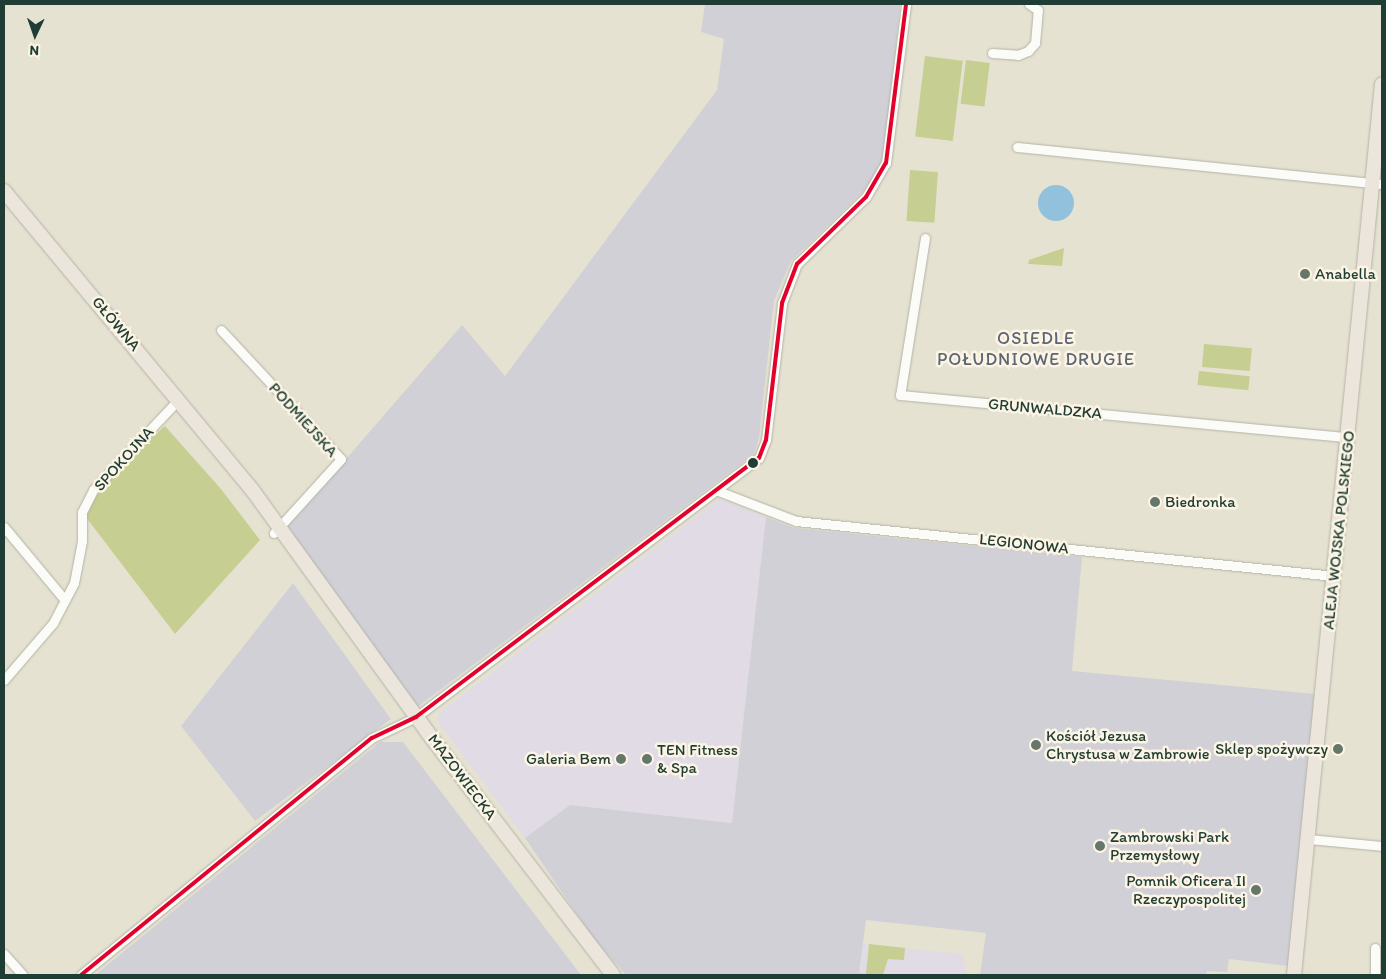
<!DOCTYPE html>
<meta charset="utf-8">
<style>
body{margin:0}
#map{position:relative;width:1386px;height:979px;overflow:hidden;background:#e6e2d1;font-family:Itim,sans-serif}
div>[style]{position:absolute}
.built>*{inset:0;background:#e0dbe5}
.industrial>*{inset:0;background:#d2d0d7}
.green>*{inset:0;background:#c7ce92;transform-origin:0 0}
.water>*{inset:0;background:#92c1de}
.round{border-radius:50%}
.roads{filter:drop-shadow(0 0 1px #b2b3a7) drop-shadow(0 0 1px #b2b3a7)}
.minor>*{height:9px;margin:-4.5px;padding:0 4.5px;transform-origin:4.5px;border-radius:4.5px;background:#fbfbf8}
.primary>*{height:14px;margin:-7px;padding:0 7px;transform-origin:7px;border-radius:7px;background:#ece5dc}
.bus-1>*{height:4px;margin:-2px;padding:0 2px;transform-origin:2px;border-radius:2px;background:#e4002b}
.dots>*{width:14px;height:14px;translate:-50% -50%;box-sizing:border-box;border:2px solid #fcf5e5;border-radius:50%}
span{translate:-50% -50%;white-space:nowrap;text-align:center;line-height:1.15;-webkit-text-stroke:5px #fcf5e5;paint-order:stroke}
.poi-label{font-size:16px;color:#1f3d34}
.left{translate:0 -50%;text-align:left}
.right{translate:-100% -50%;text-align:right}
.street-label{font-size:16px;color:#1f3d34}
.neighbourhood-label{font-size:18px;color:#5c6674;letter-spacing:1px}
.frame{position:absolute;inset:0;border:5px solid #1f3d34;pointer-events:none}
.north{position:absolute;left:10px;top:10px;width:50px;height:50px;-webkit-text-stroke:4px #fcf5e5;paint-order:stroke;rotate:183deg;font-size:14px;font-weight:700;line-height:20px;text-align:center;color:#1f3d34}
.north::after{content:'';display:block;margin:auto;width:18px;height:22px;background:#1f3d34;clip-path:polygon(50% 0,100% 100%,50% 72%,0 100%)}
</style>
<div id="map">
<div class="built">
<div style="clip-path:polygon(719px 499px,766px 517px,732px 823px,570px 805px,525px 838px,438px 722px,439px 713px)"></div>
<div style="clip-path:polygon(863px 944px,963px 954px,966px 975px,859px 974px)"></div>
</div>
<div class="industrial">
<div style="clip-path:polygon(705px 4px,900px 4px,885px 153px,874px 177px,862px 193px,791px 261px,774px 301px,759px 438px,754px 454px,416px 708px,282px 526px,341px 459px,346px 459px,462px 325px,505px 376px,717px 90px,724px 39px,701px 32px)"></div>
<div style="clip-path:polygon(766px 517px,794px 528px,1082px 557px,1072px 671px,1316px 694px,1288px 966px,1229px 959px,1227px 972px,1207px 971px,1206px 975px,980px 975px,986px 933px,866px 920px,859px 973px,874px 975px,626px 975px,593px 938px,525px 838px,570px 805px,732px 823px)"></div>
<div style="clip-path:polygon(293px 583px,391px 719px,255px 821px,181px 726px)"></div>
<div style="clip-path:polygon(380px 742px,403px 742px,581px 975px,95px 975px)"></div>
</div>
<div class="green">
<div style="left:925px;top:56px;width:38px;height:81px;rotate:7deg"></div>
<div style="left:966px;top:60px;width:24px;height:44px;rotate:7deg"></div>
<div style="left:910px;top:170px;width:28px;height:51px;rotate:4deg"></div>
<div style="clip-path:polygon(1064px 248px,1062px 266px,1028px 264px,1029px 260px)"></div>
<div style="left:1204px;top:344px;width:48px;height:23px;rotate:5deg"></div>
<div style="left:1199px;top:371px;width:51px;height:14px;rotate:6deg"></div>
<div style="clip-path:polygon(165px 426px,221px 489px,260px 540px,175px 634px,82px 512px,93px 490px)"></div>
<div style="clip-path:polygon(869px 944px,905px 948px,904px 960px,888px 959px,883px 975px,866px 974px)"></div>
</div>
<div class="water">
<div class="round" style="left:1038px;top:185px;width:36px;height:36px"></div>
</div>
<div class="roads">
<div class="minor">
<div style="left:992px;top:53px;width:26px;rotate:4deg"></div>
<div style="left:1018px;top:55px;width:11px;rotate:-22deg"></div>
<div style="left:1028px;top:51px;width:11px;rotate:-49deg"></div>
<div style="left:1035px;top:43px;width:33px;rotate:-85deg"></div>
<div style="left:1038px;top:10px;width:11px;rotate:-146deg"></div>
<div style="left:1017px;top:147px;width:367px;rotate:5.8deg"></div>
<div style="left:925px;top:238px;width:159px;rotate:99deg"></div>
<div style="left:900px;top:395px;width:450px;rotate:5.4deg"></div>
<div style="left:221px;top:330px;width:176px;rotate:47.1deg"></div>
<div style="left:341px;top:459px;width:100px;rotate:132.2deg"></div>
<div style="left:718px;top:491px;width:84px;rotate:21deg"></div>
<div style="left:796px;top:521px;width:542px;rotate:5.83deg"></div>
<div style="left:4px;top:527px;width:94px;rotate:50.2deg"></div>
<div style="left:4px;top:680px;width:75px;rotate:-49.3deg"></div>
<div style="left:53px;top:623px;width:45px;rotate:-62.3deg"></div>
<div style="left:74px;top:583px;width:43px;rotate:-79.2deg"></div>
<div style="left:82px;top:541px;width:29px;rotate:-90deg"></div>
<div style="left:82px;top:512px;width:25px;rotate:-63deg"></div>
<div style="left:93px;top:490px;width:124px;rotate:-46.6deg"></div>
<div style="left:1308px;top:839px;width:74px;rotate:5.4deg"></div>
<div style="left:1375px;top:948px;width:27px;rotate:90deg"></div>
<div style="left:4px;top:954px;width:28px;rotate:48deg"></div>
<div style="left:81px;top:975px;width:375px;rotate:-39.2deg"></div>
<div style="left:372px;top:738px;width:49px;rotate:-25.5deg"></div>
<div style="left:416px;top:717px;width:430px;rotate:-37.1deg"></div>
<div style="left:759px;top:458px;width:19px;rotate:-69deg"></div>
<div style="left:766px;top:440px;width:138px;rotate:-83.3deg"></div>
<div style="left:782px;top:303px;width:42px;rotate:-69deg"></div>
<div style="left:797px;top:264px;width:96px;rotate:-44.2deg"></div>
<div style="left:866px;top:197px;width:39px;rotate:-60deg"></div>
<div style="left:886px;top:163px;width:160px;rotate:-82.8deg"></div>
</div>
<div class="primary">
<div style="left:4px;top:191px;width:390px;rotate:50.3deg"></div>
<div style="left:253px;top:491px;width:299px;rotate:54.1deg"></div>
<div style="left:428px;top:733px;width:305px;rotate:52.6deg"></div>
<div style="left:1294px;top:975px;width:895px;rotate:-84.36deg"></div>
</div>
</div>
<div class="bus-1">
<div style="left:81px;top:975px;width:375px;rotate:-39.2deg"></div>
<div style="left:372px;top:738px;width:49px;rotate:-25.5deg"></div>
<div style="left:416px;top:717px;width:430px;rotate:-37.1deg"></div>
<div style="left:759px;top:458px;width:19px;rotate:-69deg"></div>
<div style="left:766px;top:440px;width:138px;rotate:-83.3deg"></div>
<div style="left:782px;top:303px;width:42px;rotate:-69deg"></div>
<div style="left:797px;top:264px;width:96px;rotate:-44.2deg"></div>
<div style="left:866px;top:197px;width:39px;rotate:-60deg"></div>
<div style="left:886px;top:163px;width:160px;rotate:-82.8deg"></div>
</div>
<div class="dots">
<div style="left:1305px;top:274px;background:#65776b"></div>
<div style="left:753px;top:463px;background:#1f3d34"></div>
<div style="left:1155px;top:502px;background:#65776b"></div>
<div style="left:1036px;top:745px;background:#65776b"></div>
<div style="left:1338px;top:749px;background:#65776b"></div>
<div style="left:621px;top:759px;background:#65776b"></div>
<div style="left:647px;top:759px;background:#65776b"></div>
<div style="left:1100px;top:846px;background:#65776b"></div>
<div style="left:1256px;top:890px;background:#65776b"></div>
</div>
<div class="poi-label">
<span class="left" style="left:1315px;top:274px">Anabella</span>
<span class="left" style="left:1165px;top:502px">Biedronka</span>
<span class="left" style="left:1046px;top:745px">Kościół Jezusa<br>Chrystusa w Zambrowie</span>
<span class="right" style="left:1328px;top:749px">Sklep spożywczy</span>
<span class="left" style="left:657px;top:759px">TEN Fitness<br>&amp; Spa</span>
<span class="right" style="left:611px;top:759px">Galeria Bem</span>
<span class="left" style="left:1110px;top:846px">Zambrowski Park<br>Przemysłowy</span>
<span class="right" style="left:1246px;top:890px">Pomnik Oficera II<br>Rzeczypospolitej</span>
</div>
<div class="street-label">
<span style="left:116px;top:324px;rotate:50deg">GŁÓWNA</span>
<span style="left:1045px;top:409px;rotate:5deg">GRUNWALDZKA</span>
<span style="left:303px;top:420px;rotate:48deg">PODMIEJSKA</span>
<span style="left:124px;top:459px;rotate:-48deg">SPOKOJNA</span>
<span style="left:1339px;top:530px;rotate:-84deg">ALEJA WOJSKA POLSKIEGO</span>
<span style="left:1024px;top:544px;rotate:6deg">LEGIONOWA</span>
<span style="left:462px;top:777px;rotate:53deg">MAZOWIECKA</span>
</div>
<div class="neighbourhood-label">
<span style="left:1036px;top:349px">OSIEDLE<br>POŁUDNIOWE DRUGIE</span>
</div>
<div class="frame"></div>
<div class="north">N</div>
</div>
